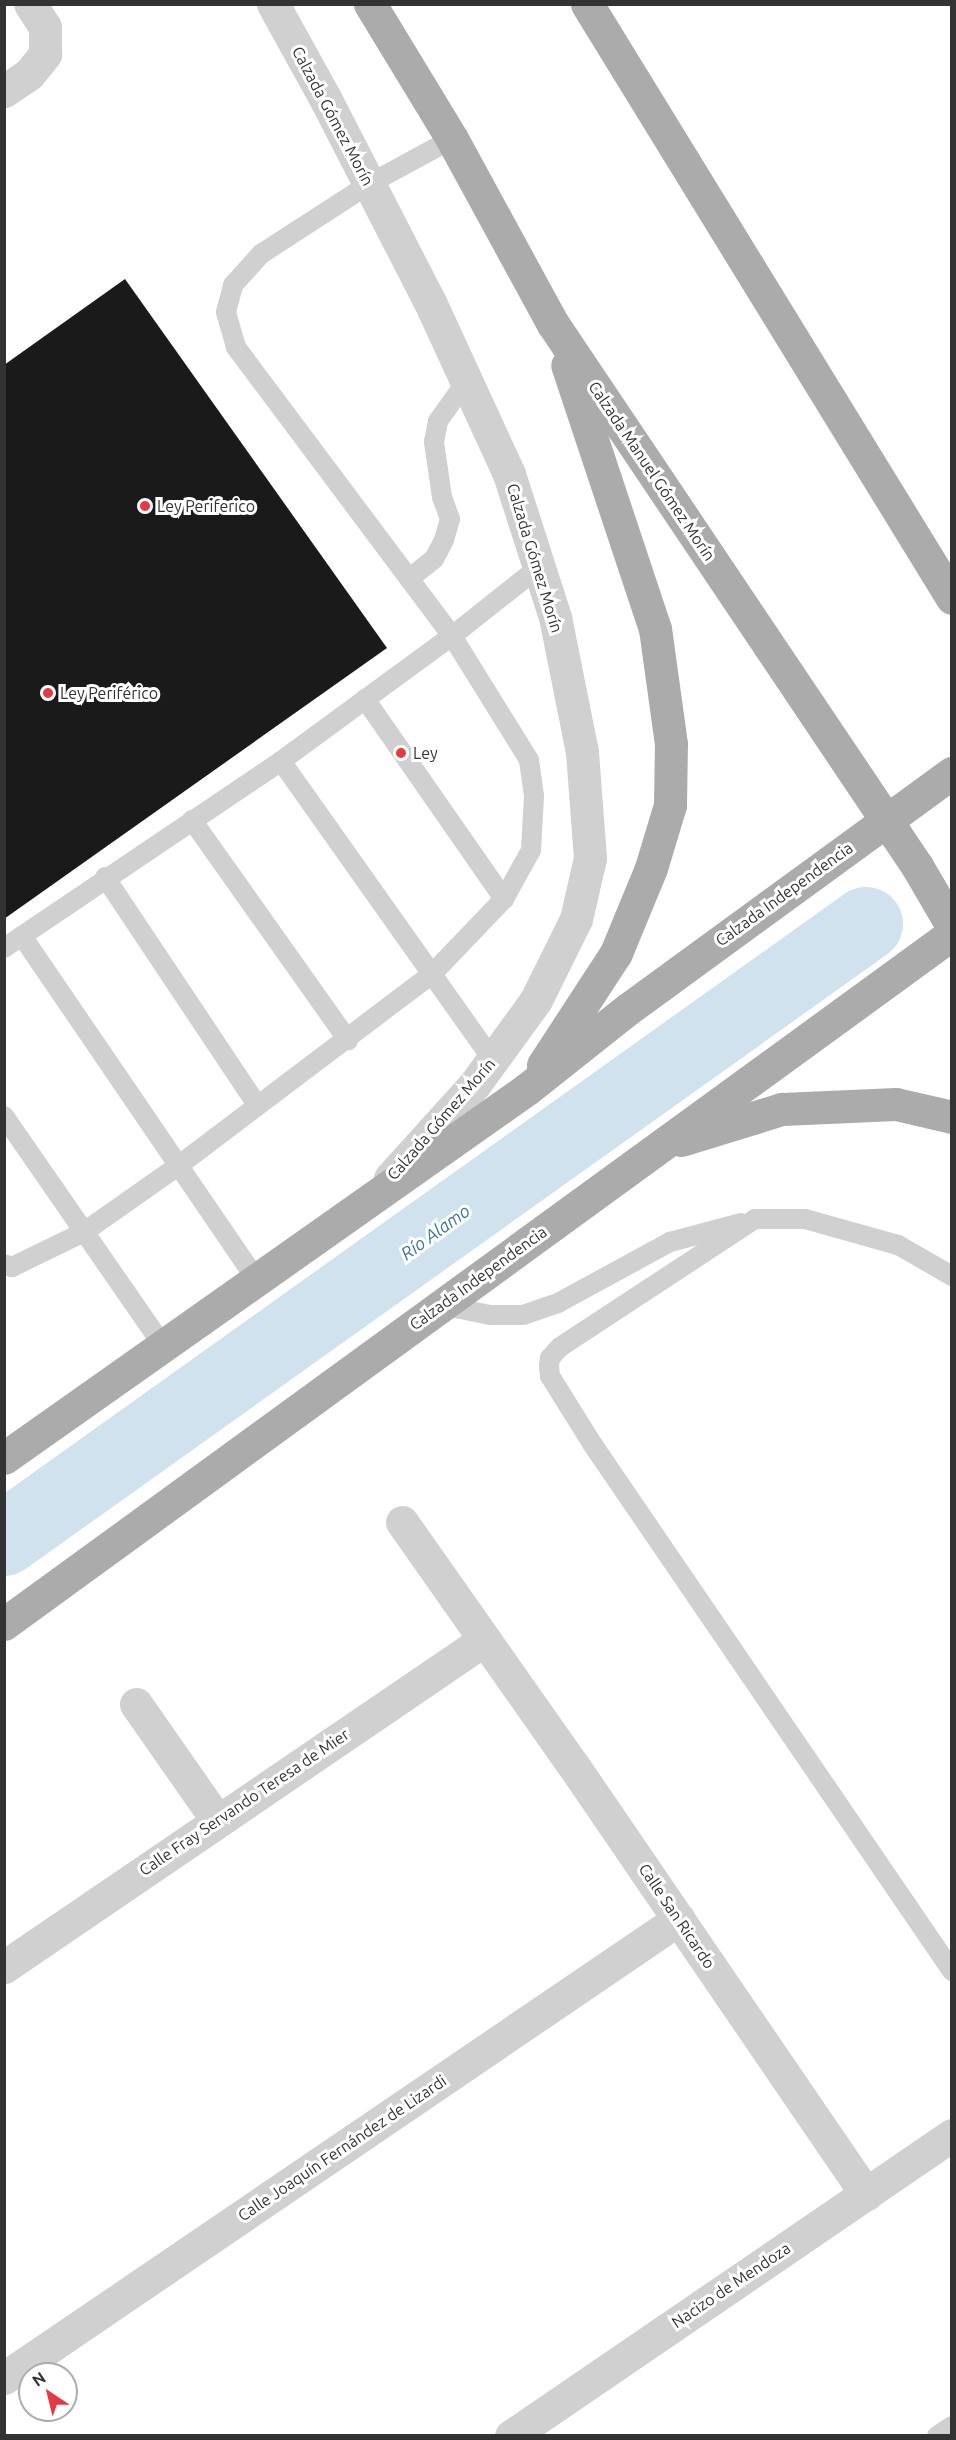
<!DOCTYPE html>
<meta charset="utf-8">
<style>
body{margin:0}
#map{position:relative;width:956px;height:2440px;overflow:hidden;background:#fff;font-family:Ubuntu,sans-serif}
div>[style]{position:absolute}
.river>*{height:74px;margin:-37px;padding:0 37px;transform-origin:37px;border-radius:37px;background:#cfe2ee}
.building>*{inset:0;background:#1a1a1a}
.service>*{height:20px;margin:-10px;padding:0 10px;transform-origin:10px;border-radius:10px;background:#d0d0d0}
.minor>*{height:33px;margin:-16.5px;padding:0 16.5px;transform-origin:16.5px;border-radius:16.5px;background:#d0d0d0}
.primary>*{height:33px;margin:-16.5px;padding:0 16.5px;transform-origin:16.5px;border-radius:16.5px;background:#ababab}
.dots>*{width:16px;height:16px;translate:-50% -50%;box-sizing:border-box;border:3px solid #fff;border-radius:50%}
span{translate:-50% -50%;white-space:nowrap;text-align:center;line-height:1.15;-webkit-text-stroke:6px #fff;paint-order:stroke}
.street-label{font-size:16px;color:#333}
.poi-label{font-size:16px;color:#333}
.left{translate:0 -50%;text-align:left}
.water-label{font-size:18px;color:#3f7597;font-style:italic}
.frame{position:absolute;inset:0;border:6px solid #333;pointer-events:none}
.north{position:absolute;left:18px;top:2362px;width:60px;height:60px;box-sizing:border-box;background:#fff;border:2px solid #adadad;border-radius:50%;rotate:325deg;font-size:16px;font-weight:700;line-height:24px;text-align:center;color:#333}
.north::after{content:'';display:block;margin:auto;width:21px;height:27px;background:#e63946;clip-path:polygon(50% 0,100% 100%,50% 72%,0 100%)}
</style>
<div id="map">
<div class="river">
<div style="left:4px;top:1539px;width:1059px;rotate:-35.51deg"></div>
</div>
<div class="building">
<div style="clip-path:polygon(125px 279px,387px 648px,4px 919px,4px 365px)"></div>
</div>
<div class="service">
<div style="left:409px;top:579px;width:32px;rotate:-39deg"></div>
<div style="left:434px;top:559px;width:21px;rotate:-62deg"></div>
<div style="left:444px;top:540px;width:22px;rotate:-74deg"></div>
<div style="left:450px;top:519px;width:23px;rotate:-110deg"></div>
<div style="left:442px;top:497px;width:56px;rotate:-98.3deg"></div>
<div style="left:434px;top:442px;width:21px;rotate:-79deg"></div>
<div style="left:438px;top:421px;width:48px;rotate:-54.3deg"></div>
<div style="left:365px;top:699px;width:244px;rotate:55.2deg"></div>
<div style="left:281px;top:761px;width:367px;rotate:54.7deg"></div>
<div style="left:192px;top:820px;width:270px;rotate:54.7deg"></div>
<div style="left:105px;top:877px;width:275px;rotate:56.3deg"></div>
<div style="left:22px;top:936px;width:417px;rotate:55.7deg"></div>
<div style="left:4px;top:948px;width:334px;rotate:-34deg"></div>
<div style="left:281px;top:761px;width:212px;rotate:-36.2deg"></div>
<div style="left:452px;top:636px;width:111px;rotate:-38.4deg"></div>
<div style="left:4px;top:1116px;width:280px;rotate:55.3deg"></div>
<div style="left:4px;top:1264px;width:9px;rotate:21deg"></div>
<div style="left:12px;top:1267px;width:80px;rotate:-25.9deg"></div>
<div style="left:84px;top:1232px;width:115px;rotate:-35.1deg"></div>
<div style="left:178px;top:1166px;width:318px;rotate:-37.1deg"></div>
<div style="left:432px;top:974px;width:104px;rotate:-46.2deg"></div>
<div style="left:504px;top:899px;width:56px;rotate:-61.1deg"></div>
<div style="left:531px;top:850px;width:54px;rotate:-86.8deg"></div>
<div style="left:534px;top:796px;width:36px;rotate:-98deg"></div>
<div style="left:529px;top:760px;width:146px;rotate:-121.8deg"></div>
<div style="left:452px;top:636px;width:361px;rotate:-126.8deg"></div>
<div style="left:236px;top:347px;width:36px;rotate:-106deg"></div>
<div style="left:226px;top:312px;width:28px;rotate:-75deg"></div>
<div style="left:233px;top:285px;width:42px;rotate:-47.9deg"></div>
<div style="left:261px;top:254px;width:129px;rotate:-32.9deg"></div>
<div style="left:369px;top:184px;width:94px;rotate:-28.5deg"></div>
<div style="left:952px;top:1276px;width:62px;rotate:-150.1deg"></div>
<div style="left:898px;top:1245px;width:97px;rotate:-164.4deg"></div>
<div style="left:805px;top:1219px;width:50px;rotate:180deg"></div>
<div style="left:755px;top:1219px;width:233px;rotate:146.7deg"></div>
<div style="left:560px;top:1347px;width:15px;rotate:132deg"></div>
<div style="left:550px;top:1358px;width:8px;rotate:97deg"></div>
<div style="left:549px;top:1366px;width:10px;rotate:84deg"></div>
<div style="left:550px;top:1376px;width:81px;rotate:58.1deg"></div>
<div style="left:593px;top:1445px;width:637px;rotate:55.69deg"></div>
<div style="left:441px;top:1305px;width:50px;rotate:11.5deg"></div>
<div style="left:490px;top:1315px;width:33px"></div>
<div style="left:523px;top:1315px;width:37px;rotate:-19deg"></div>
<div style="left:558px;top:1303px;width:128px;rotate:-28.6deg"></div>
<div style="left:670px;top:1242px;width:73px;rotate:-15deg"></div>
<div style="left:937px;top:2436px;width:18px;rotate:-34deg"></div>
</div>
<div class="minor">
<div style="left:273px;top:4px;width:110px;rotate:61.1deg"></div>
<div style="left:326px;top:100px;width:225px;rotate:62.8deg"></div>
<div style="left:429px;top:300px;width:192px;rotate:65.3deg"></div>
<div style="left:509px;top:474px;width:150px;rotate:72.2deg"></div>
<div style="left:555px;top:617px;width:138px;rotate:78.7deg"></div>
<div style="left:582px;top:752px;width:106px;rotate:85.7deg"></div>
<div style="left:590px;top:858px;width:63px;rotate:102.9deg"></div>
<div style="left:576px;top:919px;width:90px;rotate:116.3deg"></div>
<div style="left:536px;top:1000px;width:104px;rotate:126deg"></div>
<div style="left:475px;top:1084px;width:127px;rotate:132.1deg"></div>
<div style="left:4px;top:91px;width:30px;rotate:-34deg"></div>
<div style="left:29px;top:74px;width:26px;rotate:-51deg"></div>
<div style="left:45px;top:54px;width:27px;rotate:-90deg"></div>
<div style="left:45px;top:27px;width:27px;rotate:-123deg"></div>
<div style="left:402px;top:1522px;width:297px;rotate:54.9deg"></div>
<div style="left:573px;top:1765px;width:520px;rotate:55.67deg"></div>
<div style="left:136px;top:1704px;width:141px;rotate:55.1deg"></div>
<div style="left:4px;top:1967px;width:581px;rotate:-34.26deg"></div>
<div style="left:4px;top:2378px;width:816px;rotate:-34.22deg"></div>
<div style="left:511px;top:2436px;width:534px;rotate:-34.32deg"></div>
</div>
<div class="primary">
<div style="left:370px;top:4px;width:158px;rotate:58.7deg"></div>
<div style="left:452px;top:139px;width:211px;rotate:61.4deg"></div>
<div style="left:553px;top:324px;width:653px;rotate:56.12deg"></div>
<div style="left:917px;top:866px;width:69px;rotate:59.7deg"></div>
<div style="left:587px;top:4px;width:697px;rotate:58.43deg"></div>
<div style="left:543px;top:1065px;width:134px;rotate:-56.9deg"></div>
<div style="left:616px;top:953px;width:92px;rotate:-67.6deg"></div>
<div style="left:651px;top:868px;width:66px;rotate:-73.2deg"></div>
<div style="left:670px;top:805px;width:61px;rotate:-89.1deg"></div>
<div style="left:671px;top:744px;width:116px;rotate:-97.9deg"></div>
<div style="left:655px;top:629px;width:278px;rotate:-108.4deg"></div>
<div style="left:681px;top:1140px;width:106px;rotate:-17.1deg"></div>
<div style="left:782px;top:1109px;width:114px;rotate:-2.5deg"></div>
<div style="left:896px;top:1104px;width:57px;rotate:13.1deg"></div>
<div style="left:4px;top:1458px;width:640px;rotate:-35.2deg"></div>
<div style="left:527px;top:1089px;width:129px;rotate:-38.4deg"></div>
<div style="left:628px;top:1009px;width:401px;rotate:-36.1deg"></div>
<div style="left:4px;top:1624px;width:1173px;rotate:-36.05deg"></div>
</div>
<div class="dots">
<div style="left:145px;top:506px;background:#e63946"></div>
<div style="left:48px;top:693px;background:#e63946"></div>
<div style="left:401px;top:753px;background:#e63946"></div>
</div>
<div class="street-label">
<span style="left:333px;top:116px;rotate:62deg">Calzada Gómez Morín</span>
<span style="left:652px;top:471px;rotate:56deg">Calzada Manuel Gómez Morín</span>
<span style="left:535px;top:558px;rotate:73deg">Calzada Gómez Morín</span>
<span style="left:784px;top:894px;rotate:-36deg">Calzada Independencia</span>
<span style="left:441px;top:1119px;rotate:-49deg">Calzada Gómez Morín</span>
<span style="left:478px;top:1278px;rotate:-36deg">Calzada Independencia</span>
<span style="left:244px;top:1802px;rotate:-34deg">Calle Fray Servando Teresa de Mier</span>
<span style="left:677px;top:1916px;rotate:56deg">Calle San Ricardo</span>
<span style="left:342px;top:2148px;rotate:-34deg">Calle Joaquín Fernández de Lizardi</span>
<span style="left:731px;top:2285px;rotate:-34deg">Nacizo de Mendoza</span>
</div>
<div class="poi-label">
<span class="left" style="left:157px;top:506px">Ley Periferico</span>
<span class="left" style="left:60px;top:693px">Ley Periférico</span>
<span class="left" style="left:413px;top:753px">Ley</span>
</div>
<div class="water-label">
<span style="left:435px;top:1232px;rotate:-36deg">Río Alamo</span>
</div>
<div class="frame"></div>
<div class="north">N</div>
</div>
